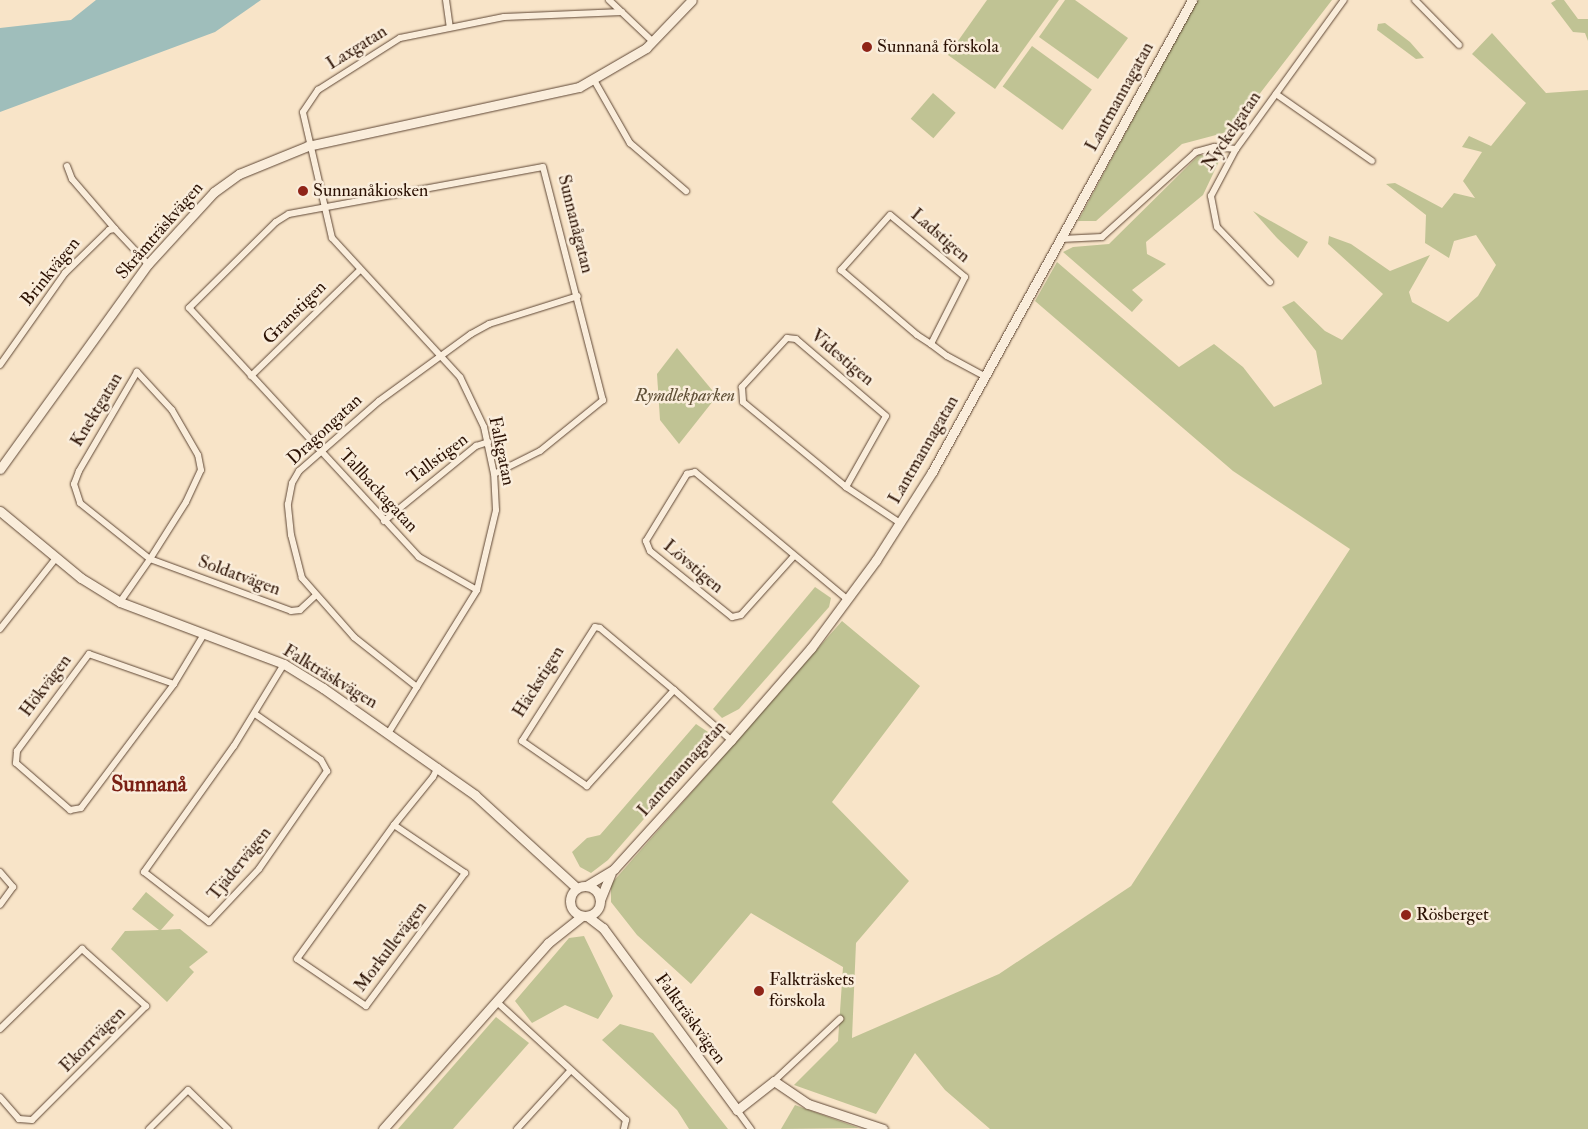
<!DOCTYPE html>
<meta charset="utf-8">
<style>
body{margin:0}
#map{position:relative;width:1588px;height:1129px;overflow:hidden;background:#f8e4c8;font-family:"IM FELL Double Pica",serif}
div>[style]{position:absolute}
.green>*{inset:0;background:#c0c394;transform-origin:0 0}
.water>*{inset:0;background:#9fbebb}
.roads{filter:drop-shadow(0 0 1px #5e4634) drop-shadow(0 0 1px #5e4634)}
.street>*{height:6px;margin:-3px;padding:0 3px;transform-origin:3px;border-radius:3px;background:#faeddb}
.secondary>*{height:9px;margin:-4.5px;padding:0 4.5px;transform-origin:4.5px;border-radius:4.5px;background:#faeddb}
.secondary>.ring{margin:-4.5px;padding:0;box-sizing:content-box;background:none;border:9px solid #faeddb;border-radius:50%}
.dots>*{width:14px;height:14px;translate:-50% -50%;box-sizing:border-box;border:2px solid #faeddb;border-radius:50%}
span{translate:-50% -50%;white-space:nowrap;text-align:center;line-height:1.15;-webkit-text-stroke:5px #faeddb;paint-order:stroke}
.poi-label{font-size:18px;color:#2b1103}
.left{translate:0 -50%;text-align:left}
.street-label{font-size:18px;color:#2b1103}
.park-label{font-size:18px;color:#5f4f36;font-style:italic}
.district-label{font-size:22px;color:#7a1f14;font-weight:700}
</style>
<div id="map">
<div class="green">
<div style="clip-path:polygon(987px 0,1059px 0,995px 89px,948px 55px)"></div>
<div style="clip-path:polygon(1065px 0,1075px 0,1128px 38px,1098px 79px,1039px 37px)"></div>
<div style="clip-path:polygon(1197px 0,1332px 0,1231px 131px,1182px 144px,1096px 221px,1078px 221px)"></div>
<div style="clip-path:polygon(1556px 0,1564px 0,1578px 19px,1588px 19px,1588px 41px,1585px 33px,1573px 32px,1551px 3px)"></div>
<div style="clip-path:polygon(1385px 23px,1410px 42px,1424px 58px,1416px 59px,1377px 30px,1378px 24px)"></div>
<div style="clip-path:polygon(1492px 33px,1546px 93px,1588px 90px,1588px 1129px,990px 1129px,945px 1090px,915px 1053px,876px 1114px,794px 1085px,838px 1041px,843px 967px,751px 913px,691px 984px,637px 935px,611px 902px,611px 884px,842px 621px,920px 686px,832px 802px,909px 881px,856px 943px,852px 1038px,999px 974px,1131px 886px,1350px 549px,1233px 471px,1035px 301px,1057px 262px,1179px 367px,1214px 344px,1243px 367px,1274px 407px,1322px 384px,1316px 351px,1282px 307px,1294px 301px,1325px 331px,1342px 340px,1383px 294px,1328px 244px,1329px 236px,1351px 244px,1390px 271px,1430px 255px,1409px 292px,1412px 302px,1448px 322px,1478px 296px,1496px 265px,1476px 235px,1454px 241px,1449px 258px,1425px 243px,1426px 215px,1386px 184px,1395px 183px,1442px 208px,1454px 193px,1475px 198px,1463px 181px,1482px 152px,1462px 147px,1469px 136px,1491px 146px,1526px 103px,1472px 54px)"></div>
<div style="left:1032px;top:46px;width:74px;height:50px;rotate:36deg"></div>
<div style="left:933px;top:93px;width:30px;height:34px;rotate:41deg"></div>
<div style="clip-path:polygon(1199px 155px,1222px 155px,1203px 195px,1146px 242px,1147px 254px,1166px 264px,1132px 290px,1143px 300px,1132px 312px,1063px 252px,1073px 247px,1109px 244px)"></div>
<div style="clip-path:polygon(1253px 211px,1308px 242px,1298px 258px,1277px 238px)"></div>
<div style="clip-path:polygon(677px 348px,717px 396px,679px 444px,660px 420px,657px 374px)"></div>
<div style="clip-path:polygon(815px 587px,831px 598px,829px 607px,739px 709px,722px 718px,713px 709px)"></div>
<div style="clip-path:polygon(696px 724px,708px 732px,700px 755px,608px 860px,591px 873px,580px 867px,572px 852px,587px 838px,600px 835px)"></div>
<div style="clip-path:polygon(146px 892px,174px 915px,161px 930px,180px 929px,208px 952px,189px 967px,194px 972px,167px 1002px,111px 949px,125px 931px,159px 930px,132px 909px)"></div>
<div style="clip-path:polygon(584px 936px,613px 996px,598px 1019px,565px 1005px,532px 1023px,515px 1001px,569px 938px)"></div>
<div style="clip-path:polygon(496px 1017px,529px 1043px,453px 1129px,398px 1129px)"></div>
<div style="clip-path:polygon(620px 1024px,653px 1033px,728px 1129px,689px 1129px,677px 1110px,602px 1040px)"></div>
<div style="clip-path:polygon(795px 1105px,859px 1128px,781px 1129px)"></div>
</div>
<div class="water">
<div style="clip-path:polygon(96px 0,261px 0,215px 32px,0 112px,0 28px,71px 20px)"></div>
</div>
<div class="roads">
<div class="street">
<div style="left:446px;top:0;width:27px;rotate:82deg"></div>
<div style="left:609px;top:0;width:59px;rotate:43.6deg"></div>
<div style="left:1415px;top:0;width:63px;rotate:45.6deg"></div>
<div style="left:594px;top:80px;width:73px;rotate:60.3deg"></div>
<div style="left:630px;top:143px;width:74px;rotate:40.6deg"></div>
<div style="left:1276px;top:94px;width:117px;rotate:34.9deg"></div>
<div style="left:67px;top:166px;width:14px;rotate:69deg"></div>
<div style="left:72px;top:179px;width:66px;rotate:49.3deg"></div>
<div style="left:1061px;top:239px;width:41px;rotate:-2.8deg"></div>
<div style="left:1102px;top:237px;width:127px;rotate:-42.1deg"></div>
<div style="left:1196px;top:152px;width:19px;rotate:-16deg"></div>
<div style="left:1214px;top:147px;width:22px;rotate:5deg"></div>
<div style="left:1270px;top:282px;width:76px;rotate:-133.9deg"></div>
<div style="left:1217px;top:227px;width:32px;rotate:-101deg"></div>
<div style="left:1211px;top:196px;width:53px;rotate:-62deg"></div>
<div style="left:1236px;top:149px;width:184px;rotate:-54.1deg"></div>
<div style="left:931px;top:344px;width:75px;rotate:-63.1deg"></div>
<div style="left:965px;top:277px;width:97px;rotate:-140.4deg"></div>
<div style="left:890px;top:215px;width:74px;rotate:131.7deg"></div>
<div style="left:841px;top:270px;width:100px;rotate:40.5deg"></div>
<div style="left:917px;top:335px;width:17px;rotate:33deg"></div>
<div style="left:931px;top:344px;width:20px;rotate:37deg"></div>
<div style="left:947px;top:356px;width:42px;rotate:28.4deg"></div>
<div style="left:0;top:365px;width:113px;rotate:-54.8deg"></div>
<div style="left:65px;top:273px;width:62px;rotate:-44.3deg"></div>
<div style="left:109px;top:230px;width:6px;rotate:-9deg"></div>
<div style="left:115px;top:229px;width:48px;rotate:46.7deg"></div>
<div style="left:251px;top:376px;width:152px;rotate:-44.2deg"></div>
<div style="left:846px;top:487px;width:81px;rotate:-60.6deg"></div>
<div style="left:886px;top:416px;width:118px;rotate:-139.5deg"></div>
<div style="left:796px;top:339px;width:9px;rotate:-174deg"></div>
<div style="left:787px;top:338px;width:67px;rotate:132.6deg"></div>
<div style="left:742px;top:387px;width:15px;rotate:86deg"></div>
<div style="left:743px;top:402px;width:134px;rotate:39.5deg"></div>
<div style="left:846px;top:487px;width:65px;rotate:33.7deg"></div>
<div style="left:384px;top:521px;width:119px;rotate:-39.2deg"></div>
<div style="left:476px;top:446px;width:13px;rotate:-18deg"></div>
<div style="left:794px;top:556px;width:79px;rotate:131.9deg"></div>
<div style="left:741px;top:615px;width:9px;rotate:167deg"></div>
<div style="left:732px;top:617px;width:105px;rotate:-141.2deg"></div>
<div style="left:650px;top:551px;width:11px;rotate:-112deg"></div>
<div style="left:646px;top:541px;width:79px;rotate:-58.5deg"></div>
<div style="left:687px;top:474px;width:8px;rotate:-14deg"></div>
<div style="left:695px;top:472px;width:198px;rotate:39.9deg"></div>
<div style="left:477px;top:590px;width:67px;rotate:-150.4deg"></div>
<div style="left:419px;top:557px;width:339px;rotate:-132.7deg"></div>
<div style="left:189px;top:308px;width:122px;rotate:-44.7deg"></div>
<div style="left:276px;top:222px;width:15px;rotate:-32deg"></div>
<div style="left:289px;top:214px;width:258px;rotate:-10.5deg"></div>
<div style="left:543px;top:167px;width:241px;rotate:75.6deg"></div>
<div style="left:603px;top:400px;width:81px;rotate:141deg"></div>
<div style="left:540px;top:451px;width:51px;rotate:153.4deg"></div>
<div style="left:120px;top:602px;width:52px;rotate:-55.1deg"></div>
<div style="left:150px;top:559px;width:67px;rotate:-57.7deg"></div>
<div style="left:186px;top:502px;width:35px;rotate:-65deg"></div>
<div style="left:201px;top:470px;width:15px;rotate:-101deg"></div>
<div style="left:198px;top:455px;width:52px;rotate:-120deg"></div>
<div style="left:172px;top:410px;width:52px;rotate:-132.6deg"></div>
<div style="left:137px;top:372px;width:115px;rotate:120.4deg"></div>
<div style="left:79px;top:471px;width:14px;rotate:111deg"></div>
<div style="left:74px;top:484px;width:20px;rotate:72deg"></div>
<div style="left:80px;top:503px;width:90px;rotate:38.7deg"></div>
<div style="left:150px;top:559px;width:150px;rotate:20.2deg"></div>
<div style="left:291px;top:611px;width:9px;rotate:-6deg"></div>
<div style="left:300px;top:610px;width:21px;rotate:-43deg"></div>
<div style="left:0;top:629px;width:90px;rotate:-51.7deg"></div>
<div style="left:174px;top:684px;width:90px;rotate:-160.6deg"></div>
<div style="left:89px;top:654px;width:121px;rotate:126.6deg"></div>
<div style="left:17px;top:751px;width:12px;rotate:95deg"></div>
<div style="left:16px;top:763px;width:72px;rotate:41deg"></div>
<div style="left:70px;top:810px;width:11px;rotate:-10deg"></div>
<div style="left:81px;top:808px;width:155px;rotate:-53.1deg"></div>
<div style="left:174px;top:684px;width:56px;rotate:-58.9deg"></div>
<div style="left:417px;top:687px;width:80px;rotate:-141.6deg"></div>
<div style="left:354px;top:637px;width:79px;rotate:-131.4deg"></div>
<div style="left:302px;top:578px;width:44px;rotate:-104.3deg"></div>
<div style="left:291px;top:535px;width:31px;rotate:-96deg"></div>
<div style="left:288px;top:504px;width:21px;rotate:-79deg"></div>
<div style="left:292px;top:483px;width:14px;rotate:-60deg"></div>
<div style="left:299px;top:471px;width:106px;rotate:-41.2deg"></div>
<div style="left:379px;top:401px;width:114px;rotate:-36.1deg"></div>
<div style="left:471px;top:334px;width:21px;rotate:-29deg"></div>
<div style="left:489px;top:324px;width:93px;rotate:-17.5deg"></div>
<div style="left:674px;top:690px;width:130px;rotate:132.2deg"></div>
<div style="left:587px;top:786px;width:79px;rotate:-145.3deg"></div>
<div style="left:522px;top:741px;width:135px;rotate:-57.4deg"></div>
<div style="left:595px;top:627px;width:5px;rotate:11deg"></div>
<div style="left:600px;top:628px;width:97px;rotate:40deg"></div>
<div style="left:674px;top:690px;width:76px;rotate:41.3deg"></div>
<div style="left:255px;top:714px;width:80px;rotate:34.9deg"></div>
<div style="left:321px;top:760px;width:13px;rotate:61deg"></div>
<div style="left:327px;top:771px;width:119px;rotate:124.8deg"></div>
<div style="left:259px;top:869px;width:73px;rotate:133.3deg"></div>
<div style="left:209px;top:922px;width:82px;rotate:-142.4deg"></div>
<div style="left:144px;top:872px;width:155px;rotate:-54.5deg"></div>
<div style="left:234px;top:746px;width:96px;rotate:-58.6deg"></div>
<div style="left:389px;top:732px;width:167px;rotate:-58.2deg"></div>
<div style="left:477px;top:590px;width:82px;rotate:-76.6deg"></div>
<div style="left:496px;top:510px;width:36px;rotate:-93deg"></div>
<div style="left:494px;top:474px;width:48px;rotate:-102deg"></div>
<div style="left:484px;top:427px;width:55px;rotate:-115.6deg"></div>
<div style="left:460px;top:377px;width:189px;rotate:-132.6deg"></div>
<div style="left:332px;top:238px;width:129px;rotate:-103deg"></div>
<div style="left:303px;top:112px;width:27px;rotate:-56deg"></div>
<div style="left:318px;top:90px;width:97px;rotate:-32.4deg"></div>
<div style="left:400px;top:38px;width:106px;rotate:-11.4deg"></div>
<div style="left:504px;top:17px;width:118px;rotate:-2.4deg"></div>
<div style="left:394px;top:825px;width:86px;rotate:34.1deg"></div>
<div style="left:465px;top:873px;width:166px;rotate:126.7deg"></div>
<div style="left:366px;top:1006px;width:83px;rotate:-145.7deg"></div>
<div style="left:297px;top:959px;width:165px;rotate:-54.1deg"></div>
<div style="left:394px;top:825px;width:62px;rotate:-50.9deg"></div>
<div style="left:433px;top:777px;width:11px;rotate:-63deg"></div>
<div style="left:0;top:872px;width:20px;rotate:49deg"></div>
<div style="left:13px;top:887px;width:22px;rotate:126deg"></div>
<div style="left:497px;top:1002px;width:175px;rotate:42.5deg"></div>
<div style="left:626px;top:1120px;width:9px;rotate:103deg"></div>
<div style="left:0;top:1029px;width:115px;rotate:-44.3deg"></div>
<div style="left:82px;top:949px;width:86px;rotate:41.7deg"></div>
<div style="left:146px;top:1006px;width:161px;rotate:135deg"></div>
<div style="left:32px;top:1120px;width:13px;rotate:-176deg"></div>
<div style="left:19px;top:1119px;width:29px;rotate:-131deg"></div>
<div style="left:774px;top:1081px;width:91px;rotate:-43.2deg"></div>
<div style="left:737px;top:1110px;width:24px;rotate:54deg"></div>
<div style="left:149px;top:1129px;width:55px;rotate:-45deg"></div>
<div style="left:188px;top:1090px;width:56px;rotate:44.3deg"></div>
<div style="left:517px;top:1129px;width:79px;rotate:-47.6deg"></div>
</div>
<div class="secondary">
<div style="left:0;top:469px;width:253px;rotate:-54.2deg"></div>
<div style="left:148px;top:264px;width:98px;rotate:-47.5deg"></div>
<div style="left:214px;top:192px;width:31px;rotate:-36deg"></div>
<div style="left:239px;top:174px;width:74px;rotate:-22.1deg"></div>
<div style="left:308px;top:146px;width:277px;rotate:-12.3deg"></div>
<div style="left:579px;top:87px;width:78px;rotate:-30.2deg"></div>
<div style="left:646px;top:48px;width:66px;rotate:-46.2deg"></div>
<div style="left:0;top:511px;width:105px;rotate:39.6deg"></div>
<div style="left:81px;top:578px;width:46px;rotate:31.6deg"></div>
<div style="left:120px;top:602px;width:175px;rotate:20.7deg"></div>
<div style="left:284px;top:664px;width:46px;rotate:31.6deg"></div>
<div style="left:323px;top:688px;width:186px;rotate:35.1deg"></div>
<div style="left:475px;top:795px;width:138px;rotate:42.4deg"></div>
<div style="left:586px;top:886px;width:33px;rotate:-31deg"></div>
<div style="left:614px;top:869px;width:174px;rotate:-47.8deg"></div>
<div style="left:731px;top:740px;width:122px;rotate:-49deg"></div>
<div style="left:811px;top:648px;width:109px;rotate:-53.5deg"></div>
<div style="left:876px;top:560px;width:104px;rotate:-57.5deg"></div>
<div style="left:932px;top:472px;width:539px;rotate:-61.15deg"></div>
<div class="ring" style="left:570px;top:886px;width:21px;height:21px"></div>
<div style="left:600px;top:900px;width:29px;rotate:-68deg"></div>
<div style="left:587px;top:916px;width:20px;rotate:37deg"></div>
<div style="left:603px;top:928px;width:226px;rotate:53.6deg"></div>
<div style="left:737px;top:1110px;width:47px;rotate:-38.1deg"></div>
<div style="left:774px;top:1081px;width:41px;rotate:34.1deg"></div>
<div style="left:808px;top:1104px;width:79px;rotate:18.4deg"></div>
<div style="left:383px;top:1129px;width:249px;rotate:-48.4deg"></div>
<div style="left:548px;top:943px;width:43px;rotate:-38.5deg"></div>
</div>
</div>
<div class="dots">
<div style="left:867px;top:47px;background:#8f2418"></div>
<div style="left:303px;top:191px;background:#8f2418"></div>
<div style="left:1406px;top:915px;background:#8f2418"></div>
<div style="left:759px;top:991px;background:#8f2418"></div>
</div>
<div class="poi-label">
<span class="left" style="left:877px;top:47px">Sunnanå förskola</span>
<span class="left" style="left:313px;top:191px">Sunnanåkiosken</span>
<span class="left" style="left:1416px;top:915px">Rösberget</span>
<span class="left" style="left:769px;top:991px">Falkträskets<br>förskola</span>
</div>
<div class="street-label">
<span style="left:357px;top:48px;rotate:-32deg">Laxgatan</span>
<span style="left:1120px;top:97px;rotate:-61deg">Lantmannagatan</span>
<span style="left:1232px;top:131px;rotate:-56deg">Nyckelgatan</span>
<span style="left:575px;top:224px;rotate:76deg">Sunnanågatan</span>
<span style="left:160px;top:231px;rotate:-49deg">Skråmträskvägen</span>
<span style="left:940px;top:236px;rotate:41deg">Ladstigen</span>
<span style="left:51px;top:272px;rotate:-51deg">Brinkvägen</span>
<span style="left:295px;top:313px;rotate:-45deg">Granstigen</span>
<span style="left:842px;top:358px;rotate:40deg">Videstigen</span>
<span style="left:97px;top:410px;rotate:-59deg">Knektgatan</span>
<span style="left:325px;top:430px;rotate:-43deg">Dragongatan</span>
<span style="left:924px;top:450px;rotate:-60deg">Lantmannagatan</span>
<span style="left:501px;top:451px;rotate:78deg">Falkgatan</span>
<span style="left:438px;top:459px;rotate:-37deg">Tallstigen</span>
<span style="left:378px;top:491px;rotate:47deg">Tallbackagatan</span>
<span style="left:693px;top:567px;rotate:40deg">Lövstigen</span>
<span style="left:239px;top:576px;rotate:20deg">Soldatvägen</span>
<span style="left:330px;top:677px;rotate:31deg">Falkträskvägen</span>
<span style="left:539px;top:682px;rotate:-58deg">Häckstigen</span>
<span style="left:46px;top:686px;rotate:-53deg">Hökvägen</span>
<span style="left:682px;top:769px;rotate:-48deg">Lantmannagatan</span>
<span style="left:240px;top:864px;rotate:-51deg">Tjädervägen</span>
<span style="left:391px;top:947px;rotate:-53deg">Morkullevägen</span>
<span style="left:690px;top:1019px;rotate:54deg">Falkträskvägen</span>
<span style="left:93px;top:1040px;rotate:-45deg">Ekorrvägen</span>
</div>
<div class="park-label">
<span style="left:685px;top:396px">Rymdlekparken</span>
</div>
<div class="district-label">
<span style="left:149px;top:785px">Sunnanå</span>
</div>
</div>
